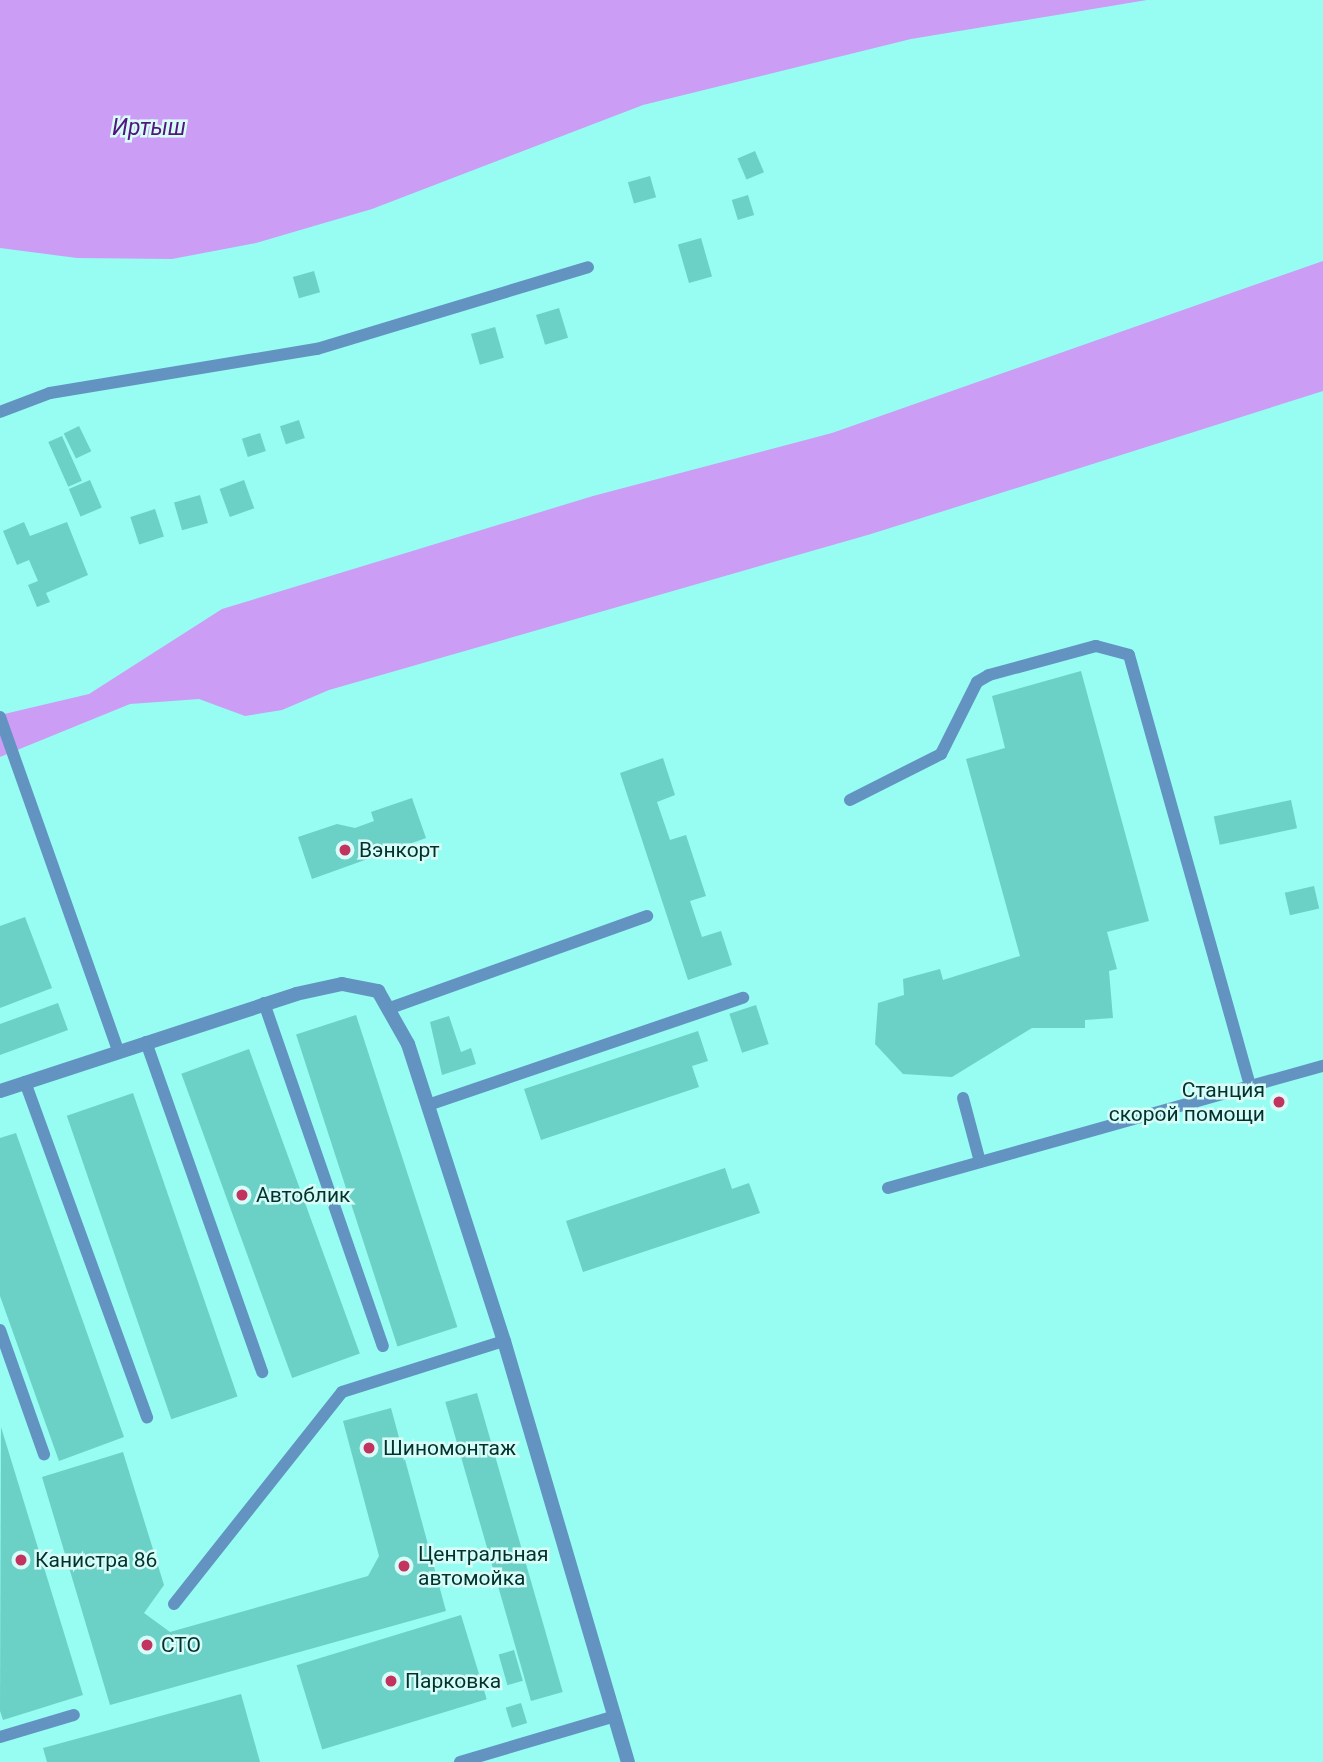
<!DOCTYPE html>
<meta charset="utf-8">
<style>
body{margin:0}
#map{position:relative;width:1323px;height:1762px;overflow:hidden;background:#97fcf1;font-family:Roboto,sans-serif}
div>[style]{position:absolute}
.water>*{inset:0;background:#cb9df5}
.building>*{inset:0;background:#6bd1c7;transform-origin:0 0}
.lane>*{height:12px;margin:-6px;padding:0 6px;transform-origin:6px;border-radius:6px;background:#6293c1}
.street>*{height:14px;margin:-7px;padding:0 7px;transform-origin:7px;border-radius:7px;background:#6293c1}
.dots>*{width:19px;height:19px;translate:-50% -50%;box-sizing:border-box;border:4px solid #d8fdf8;border-radius:50%}
span{translate:-50% -50%;white-space:nowrap;text-align:center;line-height:1.15;-webkit-text-stroke:5px #d8fdf8;paint-order:stroke}
.poi-label{font-size:21px;color:#02322e}
.left{translate:0 -50%;text-align:left}
.right{translate:-100% -50%;text-align:right}
.water-label{font-size:23px;color:#54157d;font-style:italic}
</style>
<div id="map">
<div class="water">
<div style="clip-path:polygon(0 0,1147px 0,911px 39px,643px 105px,372px 209px,256px 243px,172px 259px,77px 258px,0 248px)"></div>
<div style="clip-path:polygon(1323px 261px,1323px 391px,871px 534px,329px 690px,282px 710px,245px 716px,199px 699px,130px 704px,0 757px,0 715px,89px 694px,222px 609px,593px 496px,832px 433px)"></div>
</div>
<div class="building">
<div style="left:755px;top:151px;width:23px;height:19px;rotate:67deg"></div>
<div style="left:650px;top:176px;width:22px;height:23px;rotate:74deg"></div>
<div style="left:748px;top:195px;width:21px;height:17px;rotate:73deg"></div>
<div style="left:701px;top:238px;width:40px;height:24px;rotate:74deg"></div>
<div style="left:314px;top:271px;width:22px;height:22px;rotate:74deg"></div>
<div style="left:559px;top:308px;width:31px;height:24px;rotate:73deg"></div>
<div style="left:495px;top:327px;width:32px;height:25px;rotate:74deg"></div>
<div style="left:299px;top:420px;width:19px;height:20px;rotate:72deg"></div>
<div style="left:79px;top:426px;width:28px;height:17px;rotate:64deg"></div>
<div style="left:260px;top:433px;width:19px;height:19px;rotate:72deg"></div>
<div style="left:62px;top:436px;width:49px;height:15px;rotate:66deg"></div>
<div style="left:90px;top:480px;width:30px;height:23px;rotate:67deg"></div>
<div style="left:244px;top:480px;width:30px;height:26px;rotate:70deg"></div>
<div style="left:200px;top:495px;width:29px;height:27px;rotate:74deg"></div>
<div style="left:155px;top:509px;width:29px;height:26px;rotate:72deg"></div>
<div style="clip-path:polygon(24px 522px,30px 536px,67px 522px,88px 575px,46px 593px,50px 602px,37px 607px,28px 585px,38px 581px,29px 560px,17px 565px,3px 531px)"></div>
<div style="clip-path:polygon(1081px 671px,1149px 921px,1107px 932px,1117px 969px,1109px 971px,1113px 1018px,1085px 1020px,1085px 1028px,1032px 1028px,952px 1077px,903px 1074px,875px 1044px,878px 1003px,904px 995px,903px 979px,940px 969px,943px 980px,1020px 956px,966px 759px,1005px 748px,992px 696px)"></div>
<div style="clip-path:polygon(663px 758px,675px 795px,657px 802px,670px 840px,686px 835px,706px 896px,690px 901px,702px 937px,721px 931px,732px 965px,688px 980px,620px 773px)"></div>
<div style="clip-path:polygon(412px 798px,426px 838px,312px 879px,298px 837px,337px 824px,355px 828px,374px 821px,371px 812px)"></div>
<div style="left:1291px;top:800px;width:29px;height:79px;rotate:78deg"></div>
<div style="left:1314px;top:886px;width:23px;height:30px;rotate:77deg"></div>
<div style="clip-path:polygon(25px 917px,52px 988px,0 1008px,0 926px)"></div>
<div style="clip-path:polygon(58px 1003px,68px 1030px,0 1055px,0 1024px)"></div>
<div style="left:756px;top:1005px;width:41px;height:28px;rotate:72deg"></div>
<div style="left:356px;top:1015px;width:328px;height:63px;rotate:72deg"></div>
<div style="clip-path:polygon(449px 1016px,461px 1052px,471px 1048px,476px 1064px,442px 1075px,430px 1022px)"></div>
<div style="clip-path:polygon(698px 1031px,708px 1061px,692px 1066px,699px 1087px,541px 1140px,524px 1089px)"></div>
<div style="left:249px;top:1049px;width:324px;height:72px;rotate:70deg"></div>
<div style="left:133px;top:1093px;width:321px;height:70px;rotate:71deg"></div>
<div style="clip-path:polygon(16px 1133px,124px 1437px,59px 1461px,0 1296px,0 1138px)"></div>
<div style="clip-path:polygon(725px 1168px,732px 1189px,749px 1183px,760px 1213px,583px 1272px,566px 1221px)"></div>
<div style="left:477px;top:1393px;width:311px;height:33px;rotate:74deg"></div>
<div style="clip-path:polygon(391px 1408px,446px 1611px,110px 1705px,42px 1477px,123px 1452px,164px 1585px,144px 1613px,170px 1632px,368px 1576px,379px 1556px,343px 1421px)"></div>
<div style="clip-path:polygon(1px 1427px,83px 1695px,3px 1720px,0 1711px)"></div>
<div style="left:461px;top:1615px;width:88px;height:172px;rotate:73deg"></div>
<div style="left:514px;top:1650px;width:32px;height:16px;rotate:74deg"></div>
<div style="clip-path:polygon(241px 1694px,260px 1762px,47px 1762px,43px 1748px)"></div>
<div style="left:521px;top:1703px;width:21px;height:16px;rotate:73deg"></div>
</div>
<div class="lane">
<div style="left:0;top:412px;width:53px;rotate:-20.8deg"></div>
<div style="left:50px;top:393px;width:271px;rotate:-9.4deg"></div>
<div style="left:317px;top:349px;width:283px;rotate:-16.8deg"></div>
<div style="left:0;top:717px;width:354px;rotate:70.5deg"></div>
<div style="left:850px;top:800px;width:102px;rotate:-26.8deg"></div>
<div style="left:941px;top:754px;width:80px;rotate:-63.4deg"></div>
<div style="left:977px;top:682px;width:14px;rotate:-30deg"></div>
<div style="left:989px;top:675px;width:111px;rotate:-15.2deg"></div>
<div style="left:1096px;top:646px;width:34px;rotate:15deg"></div>
<div style="left:1129px;top:655px;width:448px;rotate:74.3deg"></div>
<div style="left:264px;top:1003px;width:363px;rotate:70.9deg"></div>
<div style="left:393px;top:1007px;width:270px;rotate:-19.7deg"></div>
<div style="left:146px;top:1042px;width:350px;rotate:70.6deg"></div>
<div style="left:25px;top:1082px;width:357px;rotate:70deg"></div>
<div style="left:963px;top:1098px;width:66px;rotate:75.1deg"></div>
<div style="left:428px;top:1105px;width:333px;rotate:-18.8deg"></div>
<div style="left:888px;top:1188px;width:452px;rotate:-15.7deg"></div>
<div style="left:0;top:1330px;width:132px;rotate:70.5deg"></div>
<div style="left:174px;top:1604px;width:270px;rotate:-51.6deg"></div>
<div style="left:342px;top:1392px;width:170px;rotate:-17.5deg"></div>
<div style="left:0;top:1737px;width:77px;rotate:-16.6deg"></div>
<div style="left:460px;top:1762px;width:162px;rotate:-16.5deg"></div>
</div>
<div class="street">
<div style="left:0;top:1091px;width:311px;rotate:-18.1deg"></div>
<div style="left:296px;top:994px;width:47px;rotate:-12.3deg"></div>
<div style="left:342px;top:984px;width:37px;rotate:11deg"></div>
<div style="left:378px;top:991px;width:61px;rotate:60.5deg"></div>
<div style="left:408px;top:1044px;width:312px;rotate:72.1deg"></div>
<div style="left:504px;top:1341px;width:439px;rotate:73.6deg"></div>
</div>
<div class="dots">
<div style="left:345px;top:850px;background:#c2345f"></div>
<div style="left:1279px;top:1102px;background:#c2345f"></div>
<div style="left:242px;top:1195px;background:#c2345f"></div>
<div style="left:369px;top:1448px;background:#c2345f"></div>
<div style="left:21px;top:1560px;background:#c2345f"></div>
<div style="left:404px;top:1566px;background:#c2345f"></div>
<div style="left:147px;top:1645px;background:#c2345f"></div>
<div style="left:391px;top:1681px;background:#c2345f"></div>
</div>
<div class="poi-label">
<span class="left" style="left:359px;top:850px">Вэнкорт</span>
<span class="right" style="left:1265px;top:1102px">Станция<br>cкорой помощи</span>
<span class="left" style="left:256px;top:1195px">Автоблик</span>
<span class="left" style="left:383px;top:1448px">Шиномонтаж</span>
<span class="left" style="left:418px;top:1566px">Центральная<br>автомойка</span>
<span class="left" style="left:35px;top:1560px">Канистра 86</span>
<span class="left" style="left:161px;top:1645px">СТО</span>
<span class="left" style="left:405px;top:1681px">Парковка</span>
</div>
<div class="water-label">
<span style="left:149px;top:128px">Иртыш</span>
</div>
</div>
